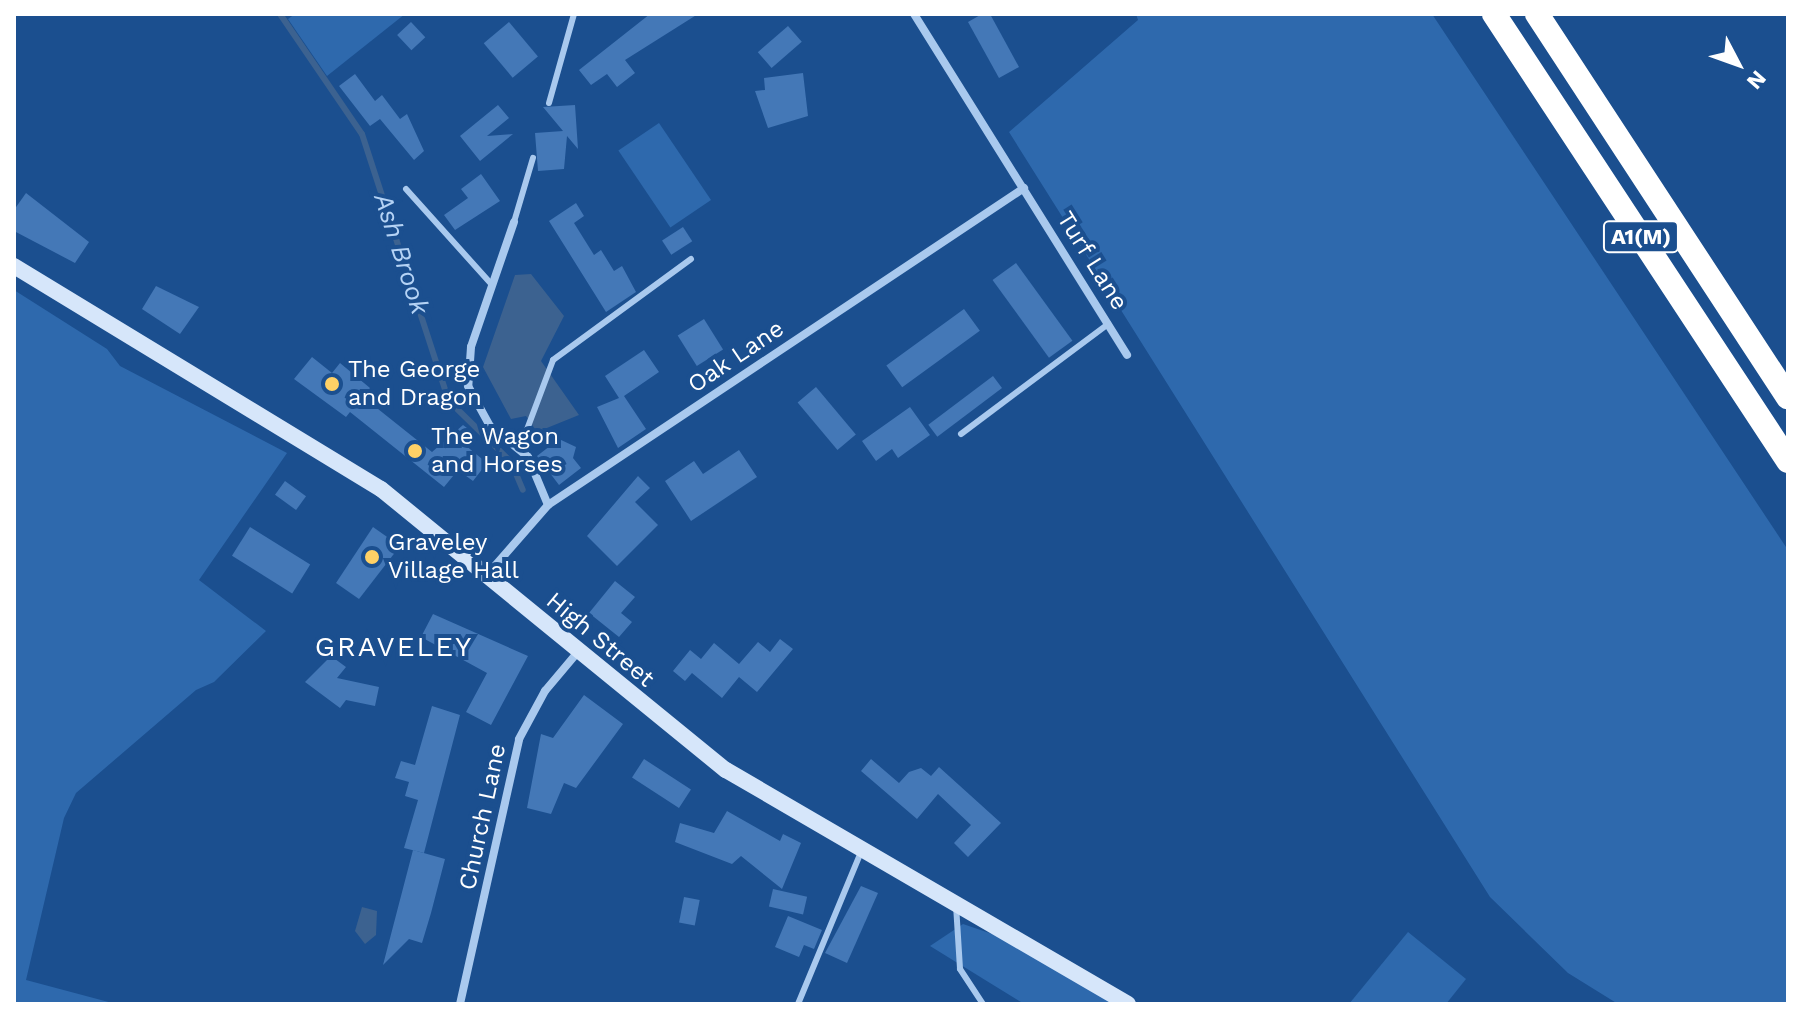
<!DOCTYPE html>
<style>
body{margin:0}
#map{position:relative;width:1802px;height:1018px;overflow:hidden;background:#1b4f8f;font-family:"Work Sans",sans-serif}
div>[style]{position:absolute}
.green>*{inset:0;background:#2e69ad;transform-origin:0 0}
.water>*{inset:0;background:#3c6290}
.stream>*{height:6px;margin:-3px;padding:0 3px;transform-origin:3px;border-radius:3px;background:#3c6290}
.building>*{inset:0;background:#4478b7;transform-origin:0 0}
.lane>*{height:6px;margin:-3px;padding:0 3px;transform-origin:3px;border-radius:3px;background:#a9c9ee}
.street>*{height:8px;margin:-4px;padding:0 4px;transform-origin:4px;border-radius:4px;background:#a9c9ee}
.secondary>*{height:16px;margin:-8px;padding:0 8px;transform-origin:8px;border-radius:8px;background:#d6e6fa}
.highway>*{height:24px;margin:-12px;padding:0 12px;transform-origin:12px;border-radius:12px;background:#fff}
.dots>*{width:22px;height:22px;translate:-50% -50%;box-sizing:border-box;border:4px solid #1b4f8f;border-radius:50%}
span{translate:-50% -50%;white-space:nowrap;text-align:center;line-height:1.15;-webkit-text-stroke:8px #1b4f8f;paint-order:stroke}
.shield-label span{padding:2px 6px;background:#1b4f8f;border:2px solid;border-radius:6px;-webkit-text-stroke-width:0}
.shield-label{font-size:22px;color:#fff;font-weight:700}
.street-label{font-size:24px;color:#fff}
.poi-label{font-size:24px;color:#fff}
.left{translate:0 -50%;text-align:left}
.water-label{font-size:26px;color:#b5d3f5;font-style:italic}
.quarter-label{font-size:28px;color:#fff;letter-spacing:2px}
.frame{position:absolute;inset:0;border:16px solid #fff;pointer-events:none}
.north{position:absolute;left:1698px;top:24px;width:80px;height:80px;-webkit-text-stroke:6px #1b4f8f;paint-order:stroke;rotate:131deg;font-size:22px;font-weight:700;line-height:32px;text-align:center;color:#fff}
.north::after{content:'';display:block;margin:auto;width:28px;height:36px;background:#fff;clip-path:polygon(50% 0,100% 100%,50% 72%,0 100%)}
</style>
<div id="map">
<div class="green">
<div style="clip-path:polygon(295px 14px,405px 14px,327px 76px,288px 19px)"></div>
<div style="clip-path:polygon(1136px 14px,1432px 14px,1788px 550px,1788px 1004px,1618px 1004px,1568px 973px,1490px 897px,1009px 132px,1138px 20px)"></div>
<div style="left:659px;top:123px;width:93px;height:49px;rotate:56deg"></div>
<div style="clip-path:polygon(14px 290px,107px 349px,120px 366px,287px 453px,199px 580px,266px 631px,214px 682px,196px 690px,76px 793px,64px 818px,26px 980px,116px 1004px,14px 1004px)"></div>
<div style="clip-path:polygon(963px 924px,1019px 943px,1117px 1004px,1024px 1004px,930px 946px)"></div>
<div style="clip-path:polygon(1408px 932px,1466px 979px,1446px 1004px,1349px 1004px)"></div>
</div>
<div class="water">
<div style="clip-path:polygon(531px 274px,564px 316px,541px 361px,579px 415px,537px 432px,526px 416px,511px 419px,483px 367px,515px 275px)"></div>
<div style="clip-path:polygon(362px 907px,377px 911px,376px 935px,365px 944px,355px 931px)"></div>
</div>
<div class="stream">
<div style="left:280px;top:14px;width:145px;rotate:55.7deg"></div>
<div style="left:362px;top:134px;width:281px;rotate:72deg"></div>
<div style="left:449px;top:401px;width:87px;rotate:44.5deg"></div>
<div style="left:511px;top:462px;width:30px;rotate:67deg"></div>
</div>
<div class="building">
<div style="clip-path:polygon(650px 14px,698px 14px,625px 60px,635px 73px,617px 87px,607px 74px,591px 85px,579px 70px)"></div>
<div style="clip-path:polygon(982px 14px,990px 14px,1019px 67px,999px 78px,968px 22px)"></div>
<div style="left:411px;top:22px;width:21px;height:19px;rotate:47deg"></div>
<div style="left:509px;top:22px;width:45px;height:33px;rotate:50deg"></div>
<div style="left:788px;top:26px;width:21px;height:40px;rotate:49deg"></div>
<div style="clip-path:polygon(803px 73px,808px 116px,768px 128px,755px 91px,765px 90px,764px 78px)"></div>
<div style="clip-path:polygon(355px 74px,375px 101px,382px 95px,400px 119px,407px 114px,424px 151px,414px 160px,380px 119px,370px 126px,339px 86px)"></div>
<div style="clip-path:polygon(498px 105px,509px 118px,487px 136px,513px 134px,480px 161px,460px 136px)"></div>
<div style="clip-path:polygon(575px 105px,578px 149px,567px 136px,564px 169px,538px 171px,535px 133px,563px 131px,543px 107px)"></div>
<div style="clip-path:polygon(481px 174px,500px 201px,455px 230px,444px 215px,468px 198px,461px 189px)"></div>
<div style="clip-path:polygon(26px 193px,89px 242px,75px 263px,14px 231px,14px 210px)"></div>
<div style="clip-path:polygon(576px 203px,584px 216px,574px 223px,594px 255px,601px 250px,614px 271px,622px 266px,636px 292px,606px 312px,549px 221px)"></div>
<div style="left:683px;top:227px;width:17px;height:25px;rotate:57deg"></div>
<div style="left:1016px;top:263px;width:96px;height:29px;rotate:54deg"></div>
<div style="clip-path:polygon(156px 286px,199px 307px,180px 334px,142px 309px)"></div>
<div style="left:964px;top:309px;width:27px;height:96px;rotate:54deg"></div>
<div style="left:704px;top:319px;width:36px;height:31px;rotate:58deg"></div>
<div style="clip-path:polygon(644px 350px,659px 372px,624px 396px,646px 429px,618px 448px,597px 407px,619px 398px,605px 376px)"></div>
<div style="clip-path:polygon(312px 357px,332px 373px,340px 363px,370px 388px,363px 397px,432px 452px,463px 425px,475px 434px,465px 445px,487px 463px,473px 481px,458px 470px,444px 487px,350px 412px,346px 417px,294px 379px)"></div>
<div style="left:993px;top:376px;width:15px;height:81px;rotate:53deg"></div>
<div style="left:816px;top:387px;width:62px;height:24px;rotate:50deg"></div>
<div style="clip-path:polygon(910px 407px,930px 435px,898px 458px,892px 449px,876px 461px,862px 441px)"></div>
<div style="clip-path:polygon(559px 439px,576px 447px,573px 458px,581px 468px,559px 485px,537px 456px)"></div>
<div style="clip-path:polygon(739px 450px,757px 477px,691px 521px,665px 481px,694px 461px,703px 474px)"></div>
<div style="clip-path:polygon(638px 476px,650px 488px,635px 502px,658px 525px,617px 566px,587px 536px)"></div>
<div style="left:285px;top:481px;width:26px;height:17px;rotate:36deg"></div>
<div style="left:250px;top:527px;width:71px;height:34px;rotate:32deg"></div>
<div style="clip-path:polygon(373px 527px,400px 546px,359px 599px,336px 583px)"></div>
<div style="clip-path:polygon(615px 581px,635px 597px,621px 613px,632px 622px,619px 637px,589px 613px)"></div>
<div style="clip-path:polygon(433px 614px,528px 656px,491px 725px,466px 712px,487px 673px,421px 637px)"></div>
<div style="clip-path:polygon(780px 639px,793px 649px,757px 692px,739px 677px,722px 698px,692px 673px,685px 681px,673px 671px,690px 650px,701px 659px,714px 643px,739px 664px,758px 642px,770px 652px)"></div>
<div style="clip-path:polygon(331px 656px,346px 667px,337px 678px,379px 687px,375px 706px,346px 700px,340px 708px,305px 682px)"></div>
<div style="clip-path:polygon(584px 695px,623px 724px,576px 788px,564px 783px,551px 814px,527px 808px,541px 734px,553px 738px)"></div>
<div style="clip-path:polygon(432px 706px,460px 715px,424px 853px,404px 848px,418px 800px,405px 796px,409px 782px,395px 778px,401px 761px,415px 765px)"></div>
<div style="left:644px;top:759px;width:56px;height:22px;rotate:33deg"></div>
<div style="clip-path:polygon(871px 759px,899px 783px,909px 772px,921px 768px,931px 776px,939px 767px,1001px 823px,968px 857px,954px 843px,971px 825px,938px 794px,917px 819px,861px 771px)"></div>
<div style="clip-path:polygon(727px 811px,780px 841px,783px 834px,801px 843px,782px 889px,741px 856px,732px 864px,675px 842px,680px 823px,714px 833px)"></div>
<div style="clip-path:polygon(413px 850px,445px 859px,431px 913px,422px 943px,409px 939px,383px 965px)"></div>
<div style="clip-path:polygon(861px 886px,878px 893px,847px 963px,825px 953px)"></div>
<div style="left:773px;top:889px;width:35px;height:18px;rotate:13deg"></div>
<div style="left:684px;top:897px;width:16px;height:26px;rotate:11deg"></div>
<div style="clip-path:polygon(788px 916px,822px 930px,814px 949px,804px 945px,799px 957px,775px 947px)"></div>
</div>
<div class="lane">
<div style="left:549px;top:103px;width:92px;rotate:-74.3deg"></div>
<div style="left:406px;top:189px;width:129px;rotate:48.1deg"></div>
<div style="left:514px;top:222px;width:67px;rotate:-73.5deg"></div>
<div style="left:961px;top:434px;width:184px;rotate:-36.8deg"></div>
<div style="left:520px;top:448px;width:94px;rotate:-69.4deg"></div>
<div style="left:553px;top:360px;width:171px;rotate:-36.2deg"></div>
<div style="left:956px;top:905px;width:64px;rotate:86.4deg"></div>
<div style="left:960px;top:969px;width:42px;rotate:56.7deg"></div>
<div style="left:798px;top:1004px;width:162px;rotate:-67.5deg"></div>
</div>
<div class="street">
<div style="left:914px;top:14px;width:402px;rotate:58deg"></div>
<div style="left:514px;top:222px;width:132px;rotate:109deg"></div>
<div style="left:471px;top:347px;width:39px;rotate:94deg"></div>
<div style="left:468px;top:386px;width:46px;rotate:61.2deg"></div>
<div style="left:490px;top:426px;width:49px;rotate:39.2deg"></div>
<div style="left:528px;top:457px;width:52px;rotate:67.4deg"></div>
<div style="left:487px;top:575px;width:93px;rotate:-48.9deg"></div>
<div style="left:548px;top:505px;width:572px;rotate:-33.66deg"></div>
<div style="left:460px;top:1004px;width:271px;rotate:-77.4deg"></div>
<div style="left:519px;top:739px;width:55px;rotate:-61.6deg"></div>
<div style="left:545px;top:691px;width:50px;rotate:-49.9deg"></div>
</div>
<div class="secondary">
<div style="left:14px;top:266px;width:429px;rotate:31.3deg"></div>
<div style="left:381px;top:489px;width:445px;rotate:39.2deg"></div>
<div style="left:726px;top:770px;width:465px;rotate:30.2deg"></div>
</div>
<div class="highway">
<div style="left:1494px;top:14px;width:535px;rotate:56.67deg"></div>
<div style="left:1537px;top:14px;width:458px;rotate:56.8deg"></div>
</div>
<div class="dots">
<div style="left:332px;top:384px;background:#ffd166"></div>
<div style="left:415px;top:451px;background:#ffd166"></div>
<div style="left:372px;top:557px;background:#ffd166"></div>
</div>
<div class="shield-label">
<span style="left:1641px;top:237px">A1(M)</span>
</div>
<div class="street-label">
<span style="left:1092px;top:261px;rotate:58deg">Turf Lane</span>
<span style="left:736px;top:357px;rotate:-34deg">Oak Lane</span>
<span style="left:600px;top:640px;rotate:40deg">High Street</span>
<span style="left:483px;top:817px;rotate:-78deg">Church Lane</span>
</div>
<div class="poi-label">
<span class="left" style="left:348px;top:384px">The George<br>and Dragon</span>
<span class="left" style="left:431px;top:451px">The Wagon<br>and Horses</span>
<span class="left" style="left:388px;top:557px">Graveley<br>Village Hall</span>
</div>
<div class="water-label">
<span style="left:401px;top:254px;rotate:72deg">Ash Brook</span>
</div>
<div class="quarter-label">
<span style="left:394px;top:647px">GRAVELEY</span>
</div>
<div class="frame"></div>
<div class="north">N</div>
</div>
